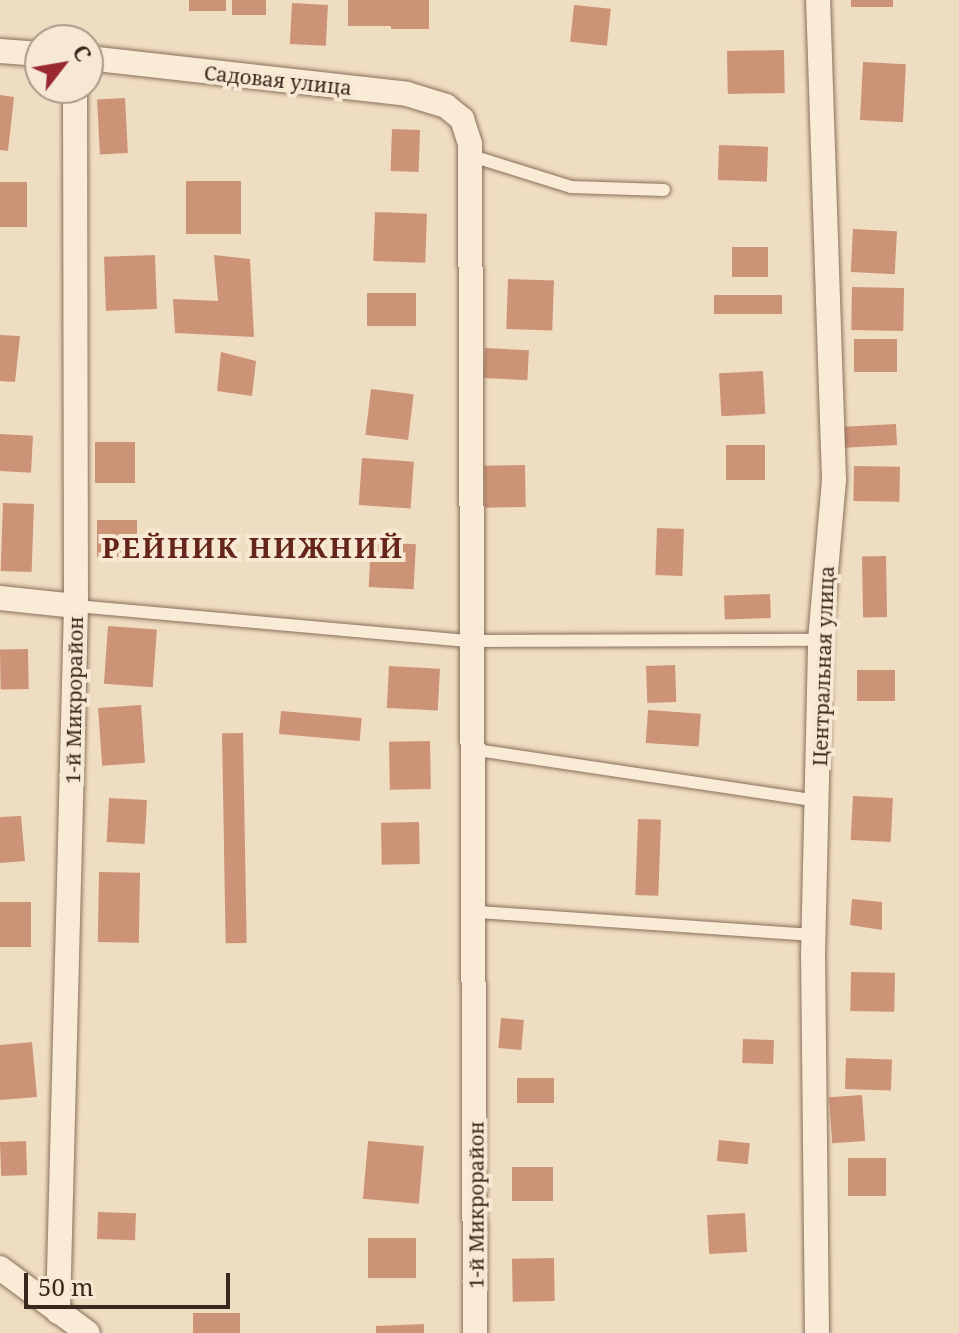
<!DOCTYPE html>
<meta charset="utf-8">
<style>
body{margin:0}
#map{position:relative;width:959px;height:1333px;overflow:hidden;background:#efddc2;font-family:"Noto Serif",serif}
div>[style]{position:absolute}
.building>*{inset:0;background:#cd9377;transform-origin:0 0}
.roads{filter:drop-shadow(0 0 2px #896e59) drop-shadow(0 0 2px #896e59)}
.service>*{height:12px;margin:-6px;padding:0 6px;transform-origin:6px;border-radius:6px;background:#f9ebd5}
.minor>*{height:24px;margin:-12px;padding:0 12px;transform-origin:12px;border-radius:12px;background:#f9ebd5}
span{translate:-50% -50%;white-space:nowrap;text-align:center;line-height:1.15;-webkit-text-stroke:8px #f6e8d2;paint-order:stroke}
.street-label{font-size:20px;color:#38281d}
.district-label{font-size:28px;color:#66251c;font-weight:700;letter-spacing:2px}
.north{position:absolute;left:24px;top:24px;width:80px;height:80px;box-sizing:border-box;background:#f6e8d2;border:2px solid #aa9b8a;border-radius:50%;rotate:59deg;font-size:22px;font-weight:700;line-height:32px;text-align:center;color:#38281d}
.north::after{content:'';display:block;margin:auto;width:28px;height:36px;background:#992833;clip-path:polygon(50% 0,100% 100%,50% 72%,0 100%)}
.scale{position:absolute;left:24px;top:1273px;width:206px;height:36px;box-sizing:border-box;border:4px solid #38281d;border-top:0;padding-left:10px;font-size:24px;line-height:28px;white-space:nowrap;color:#38281d;-webkit-text-stroke:6px #f6e8d2;paint-order:stroke}
</style>
<div id="map">
<div class="building">
<div style="left:189px;top:0;width:37px;height:11px"></div>
<div style="left:232px;top:0;width:34px;height:15px"></div>
<div style="left:348px;top:0;width:43px;height:26px"></div>
<div style="left:391px;top:0;width:38px;height:29px"></div>
<div style="left:851px;top:0;width:42px;height:7px"></div>
<div style="left:292px;top:3px;width:36px;height:41px;rotate:3deg"></div>
<div style="left:574px;top:5px;width:37px;height:37px;rotate:6deg"></div>
<div style="left:784px;top:50px;width:43px;height:57px;rotate:89deg"></div>
<div style="left:863px;top:62px;width:43px;height:58px;rotate:3deg"></div>
<div style="clip-path:polygon(0 95px,14px 97px,8px 151px,0 150px)"></div>
<div style="left:125px;top:98px;width:55px;height:28px;rotate:87deg"></div>
<div style="left:392px;top:129px;width:28px;height:42px;rotate:2deg"></div>
<div style="left:719px;top:145px;width:49px;height:35px;rotate:2deg"></div>
<div style="left:186px;top:181px;width:55px;height:53px"></div>
<div style="left:0;top:182px;width:27px;height:45px"></div>
<div style="left:375px;top:212px;width:52px;height:49px;rotate:2deg"></div>
<div style="left:853px;top:229px;width:44px;height:43px;rotate:3deg"></div>
<div style="left:732px;top:247px;width:36px;height:30px"></div>
<div style="left:155px;top:255px;width:54px;height:51px;rotate:88deg"></div>
<div style="clip-path:polygon(214px 255px,250px 259px,254px 337px,175px 333px,173px 299px,218px 301px)"></div>
<div style="left:508px;top:279px;width:46px;height:50px;rotate:2deg"></div>
<div style="left:852px;top:287px;width:52px;height:43px;rotate:1deg"></div>
<div style="left:367px;top:293px;width:49px;height:33px"></div>
<div style="left:782px;top:295px;width:19px;height:68px;rotate:90deg"></div>
<div style="clip-path:polygon(0 335px,20px 336px,15px 382px,0 381px)"></div>
<div style="left:854px;top:339px;width:43px;height:33px"></div>
<div style="left:485px;top:348px;width:44px;height:30px;rotate:3deg"></div>
<div style="clip-path:polygon(221px 352px,256px 361px,252px 396px,217px 391px)"></div>
<div style="left:763px;top:371px;width:43px;height:44px;rotate:87deg"></div>
<div style="left:371px;top:389px;width:43px;height:46px;rotate:7deg"></div>
<div style="left:896px;top:424px;width:21px;height:53px;rotate:87deg"></div>
<div style="left:0;top:434px;width:33px;height:37px;rotate:3deg"></div>
<div style="left:135px;top:442px;width:41px;height:40px;rotate:90deg"></div>
<div style="left:726px;top:445px;width:39px;height:35px"></div>
<div style="left:362px;top:458px;width:52px;height:47px;rotate:4deg"></div>
<div style="left:525px;top:465px;width:42px;height:41px;rotate:89deg"></div>
<div style="left:854px;top:466px;width:46px;height:35px;rotate:1deg"></div>
<div style="left:3px;top:503px;width:31px;height:68px;rotate:2deg"></div>
<div style="left:97px;top:520px;width:40px;height:37px"></div>
<div style="left:657px;top:528px;width:27px;height:47px;rotate:2deg"></div>
<div style="left:371px;top:542px;width:45px;height:45px;rotate:3deg"></div>
<div style="left:886px;top:556px;width:61px;height:24px;rotate:89deg"></div>
<div style="left:770px;top:594px;width:24px;height:46px;rotate:88deg"></div>
<div style="left:108px;top:626px;width:49px;height:58px;rotate:4deg"></div>
<div style="left:28px;top:649px;width:40px;height:28px;rotate:89deg"></div>
<div style="left:675px;top:665px;width:37px;height:29px;rotate:88deg"></div>
<div style="left:389px;top:666px;width:51px;height:42px;rotate:3deg"></div>
<div style="left:857px;top:670px;width:38px;height:31px"></div>
<div style="left:141px;top:705px;width:58px;height:43px;rotate:86deg"></div>
<div style="left:648px;top:710px;width:53px;height:33px;rotate:4deg"></div>
<div style="left:281px;top:711px;width:81px;height:23px;rotate:5deg"></div>
<div style="left:243px;top:733px;width:210px;height:21px;rotate:89deg"></div>
<div style="left:430px;top:741px;width:48px;height:41px;rotate:89deg"></div>
<div style="left:853px;top:796px;width:40px;height:44px;rotate:3deg"></div>
<div style="left:109px;top:798px;width:38px;height:44px;rotate:3deg"></div>
<div style="clip-path:polygon(21px 816px,25px 861px,0 863px,0 817px)"></div>
<div style="left:638px;top:819px;width:23px;height:76px;rotate:2deg"></div>
<div style="left:419px;top:822px;width:42px;height:38px;rotate:89deg"></div>
<div style="left:99px;top:872px;width:41px;height:70px;rotate:1deg"></div>
<div style="clip-path:polygon(852px 899px,882px 902px,882px 930px,850px 925px)"></div>
<div style="left:0;top:902px;width:31px;height:45px"></div>
<div style="left:851px;top:972px;width:44px;height:39px;rotate:1deg"></div>
<div style="left:501px;top:1018px;width:23px;height:30px;rotate:5deg"></div>
<div style="left:743px;top:1039px;width:31px;height:24px;rotate:2deg"></div>
<div style="clip-path:polygon(32px 1042px,37px 1097px,0 1100px,0 1045px)"></div>
<div style="left:846px;top:1058px;width:46px;height:31px;rotate:2deg"></div>
<div style="left:554px;top:1078px;width:25px;height:37px;rotate:90deg"></div>
<div style="left:862px;top:1095px;width:46px;height:33px;rotate:86deg"></div>
<div style="left:719px;top:1140px;width:31px;height:21px;rotate:6deg"></div>
<div style="left:26px;top:1141px;width:34px;height:26px;rotate:88deg"></div>
<div style="left:368px;top:1141px;width:56px;height:58px;rotate:5deg"></div>
<div style="left:848px;top:1158px;width:38px;height:38px"></div>
<div style="left:512px;top:1167px;width:41px;height:34px"></div>
<div style="left:98px;top:1212px;width:38px;height:27px;rotate:2deg"></div>
<div style="left:745px;top:1213px;width:39px;height:38px;rotate:87deg"></div>
<div style="left:416px;top:1238px;width:40px;height:48px;rotate:90deg"></div>
<div style="left:554px;top:1258px;width:43px;height:42px;rotate:89deg"></div>
<div style="left:240px;top:1313px;width:20px;height:47px;rotate:90deg"></div>
<div style="clip-path:polygon(424px 1324px,424px 1333px,376px 1333px,376px 1326px)"></div>
</div>
<div class="roads">
<div class="service">
<div style="left:472px;top:156px;width:104px;rotate:17.4deg"></div>
<div style="left:571px;top:187px;width:93px;rotate:1.8deg"></div>
<div style="left:76px;top:606px;width:393px;rotate:5.1deg"></div>
<div style="left:467px;top:641px;width:353px;rotate:-0.2deg"></div>
<div style="left:477px;top:750px;width:345px;rotate:8.5deg"></div>
<div style="left:477px;top:912px;width:338px;rotate:3.9deg"></div>
</div>
<div class="minor">
<div style="left:0;top:51px;width:40px;rotate:4.3deg"></div>
<div style="left:88px;top:58px;width:321px;rotate:6.4deg"></div>
<div style="left:407px;top:94px;width:41px;rotate:17.1deg"></div>
<div style="left:446px;top:106px;width:21px;rotate:39deg"></div>
<div style="left:462px;top:119px;width:26px;rotate:72deg"></div>
<div style="left:470px;top:144px;width:1189px;rotate:89.76deg"></div>
<div style="left:0;top:598px;width:76px;rotate:6deg"></div>
<div style="left:0;top:1268px;width:109px;rotate:36.5deg"></div>
<div style="left:58px;top:1312px;width:706px;rotate:-88.54deg"></div>
<div style="left:76px;top:606px;width:518px;rotate:-90.11deg"></div>
<div style="left:817px;top:1333px;width:378px;rotate:-90.6deg"></div>
<div style="left:813px;top:955px;width:315px;rotate:-88.7deg"></div>
<div style="left:820px;top:640px;width:161px;rotate:-85deg"></div>
<div style="left:834px;top:480px;width:480px;rotate:-91.9deg"></div>
</div>
</div>
<div class="street-label">
<span style="left:278px;top:80px;rotate:6deg">Садовая улица</span>
<span style="left:823px;top:666px;rotate:-88deg">Центральная улица</span>
<span style="left:74px;top:700px;rotate:-89deg">1-й Микрорайон</span>
<span style="left:476px;top:1205px;rotate:-90deg">1-й Микрорайон</span>
</div>
<div class="district-label">
<span style="left:253px;top:547px">РЕЙНИК НИЖНИЙ</span>
</div>
<div class="north">С</div>
<div class="scale">50 m</div>
</div>
